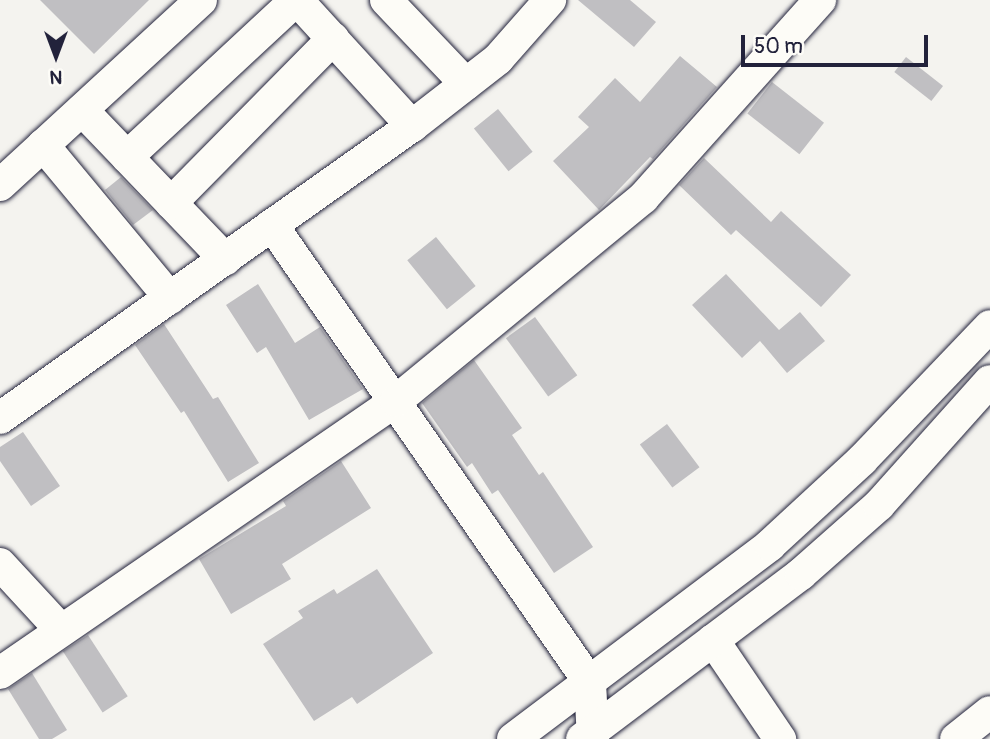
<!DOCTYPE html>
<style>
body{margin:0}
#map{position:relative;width:990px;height:739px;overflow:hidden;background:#f4f3ef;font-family:Pangolin,sans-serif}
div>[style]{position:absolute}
.building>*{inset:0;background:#c0bfc2;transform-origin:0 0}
.roads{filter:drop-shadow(0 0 2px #22223b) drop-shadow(0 0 2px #22223b)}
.minor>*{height:32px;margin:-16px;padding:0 16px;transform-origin:16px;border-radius:16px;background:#fdfcf7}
span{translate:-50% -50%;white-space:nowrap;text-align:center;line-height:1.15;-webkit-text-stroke:7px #fdfcf7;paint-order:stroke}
.north{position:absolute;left:21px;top:21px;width:70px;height:70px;-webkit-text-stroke:5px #fdfcf7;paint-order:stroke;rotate:180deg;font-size:19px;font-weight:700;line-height:28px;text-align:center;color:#22223b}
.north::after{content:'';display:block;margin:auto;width:24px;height:32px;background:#22223b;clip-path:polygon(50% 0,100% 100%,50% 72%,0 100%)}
.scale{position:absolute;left:741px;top:35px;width:187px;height:32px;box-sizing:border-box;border:4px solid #22223b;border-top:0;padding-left:9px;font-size:21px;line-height:24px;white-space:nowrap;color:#22223b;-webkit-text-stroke:5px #fdfcf7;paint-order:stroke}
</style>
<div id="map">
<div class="building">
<div style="clip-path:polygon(40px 0,149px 0,94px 54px)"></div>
<div style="clip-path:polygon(578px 0,630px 0,656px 22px,634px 47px)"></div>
<div style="clip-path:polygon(680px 56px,717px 87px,653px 159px,650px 157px,599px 210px,553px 161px,589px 127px,578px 117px,615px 78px,640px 102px)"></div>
<div style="left:906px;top:57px;width:47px;height:19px;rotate:38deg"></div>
<div style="left:772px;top:82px;width:66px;height:40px;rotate:38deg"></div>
<div style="left:498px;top:109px;width:55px;height:31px;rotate:51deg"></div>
<div style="clip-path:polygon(704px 158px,771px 222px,781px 211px,851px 275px,821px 307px,736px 230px,731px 235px,679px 185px)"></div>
<div style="clip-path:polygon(121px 177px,153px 210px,133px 225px,105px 190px)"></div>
<div style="left:436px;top:237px;width:63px;height:37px;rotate:51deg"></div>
<div style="clip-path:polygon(726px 274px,779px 330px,800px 312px,825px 341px,787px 373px,760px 341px,742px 358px,692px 305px)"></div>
<div style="clip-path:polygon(258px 284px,295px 343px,320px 327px,363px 389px,309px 420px,266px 347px,257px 353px,226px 305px)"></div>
<div style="left:535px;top:317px;width:72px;height:36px;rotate:54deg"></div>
<div style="clip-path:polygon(164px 324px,213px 399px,218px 397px,259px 463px,228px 482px,184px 411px,181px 413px,135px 345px)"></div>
<div style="clip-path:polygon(474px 360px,522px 428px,512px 435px,539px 475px,543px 472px,593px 547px,554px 573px,498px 490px,492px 494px,472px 463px,467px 467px,422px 403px)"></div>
<div style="left:667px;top:424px;width:54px;height:34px;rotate:53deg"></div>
<div style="clip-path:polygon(23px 432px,60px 486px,31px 506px,0 461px,0 447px)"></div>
<div style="clip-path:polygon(341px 461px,371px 508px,282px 564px,291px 579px,231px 614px,199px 559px,286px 506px,283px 501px)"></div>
<div style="clip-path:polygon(377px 569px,433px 653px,357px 704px,352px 697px,314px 721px,263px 644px,303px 618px,298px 611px,334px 589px,337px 594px)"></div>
<div style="left:88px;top:635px;width:73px;height:30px;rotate:57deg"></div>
<div style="clip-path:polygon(32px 673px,67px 730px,52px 739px,39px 739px,8px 689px)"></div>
</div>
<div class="roads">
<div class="minor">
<div style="left:297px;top:0;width:171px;rotate:47.6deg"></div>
<div style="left:386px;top:0;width:116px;rotate:46.4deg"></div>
<div style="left:82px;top:110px;width:207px;rotate:46.2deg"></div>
<div style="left:43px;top:145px;width:199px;rotate:50.3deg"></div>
<div style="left:127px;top:157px;width:231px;rotate:-42.9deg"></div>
<div style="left:0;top:185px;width:273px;rotate:-42.6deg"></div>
<div style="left:171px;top:203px;width:231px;rotate:-45.4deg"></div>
<div style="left:272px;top:225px;width:558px;rotate:55.23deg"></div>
<div style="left:590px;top:683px;width:56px;rotate:86.9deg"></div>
<div style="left:0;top:418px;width:505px;rotate:-35.33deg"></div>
<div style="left:412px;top:126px;width:109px;rotate:-37.9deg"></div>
<div style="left:498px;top:59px;width:79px;rotate:-48.6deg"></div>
<div style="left:0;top:564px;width:90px;rotate:47.3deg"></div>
<div style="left:713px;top:640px;width:120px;rotate:55.9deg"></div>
<div style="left:0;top:673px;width:480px;rotate:-34.5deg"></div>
<div style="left:396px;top:401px;width:320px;rotate:-39.4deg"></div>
<div style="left:643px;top:198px;width:266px;rotate:-48.2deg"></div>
<div style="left:513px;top:739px;width:322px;rotate:-37deg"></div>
<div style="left:770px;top:545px;width:125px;rotate:-42.7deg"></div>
<div style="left:862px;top:460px;width:185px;rotate:-46.3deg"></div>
<div style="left:582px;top:739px;width:274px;rotate:-37deg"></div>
<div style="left:801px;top:574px;width:104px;rotate:-41.5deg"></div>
<div style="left:879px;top:505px;width:166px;rotate:-48.2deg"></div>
<div style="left:956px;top:739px;width:43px;rotate:-38.5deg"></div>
</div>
</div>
<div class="north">N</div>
<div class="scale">50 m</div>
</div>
